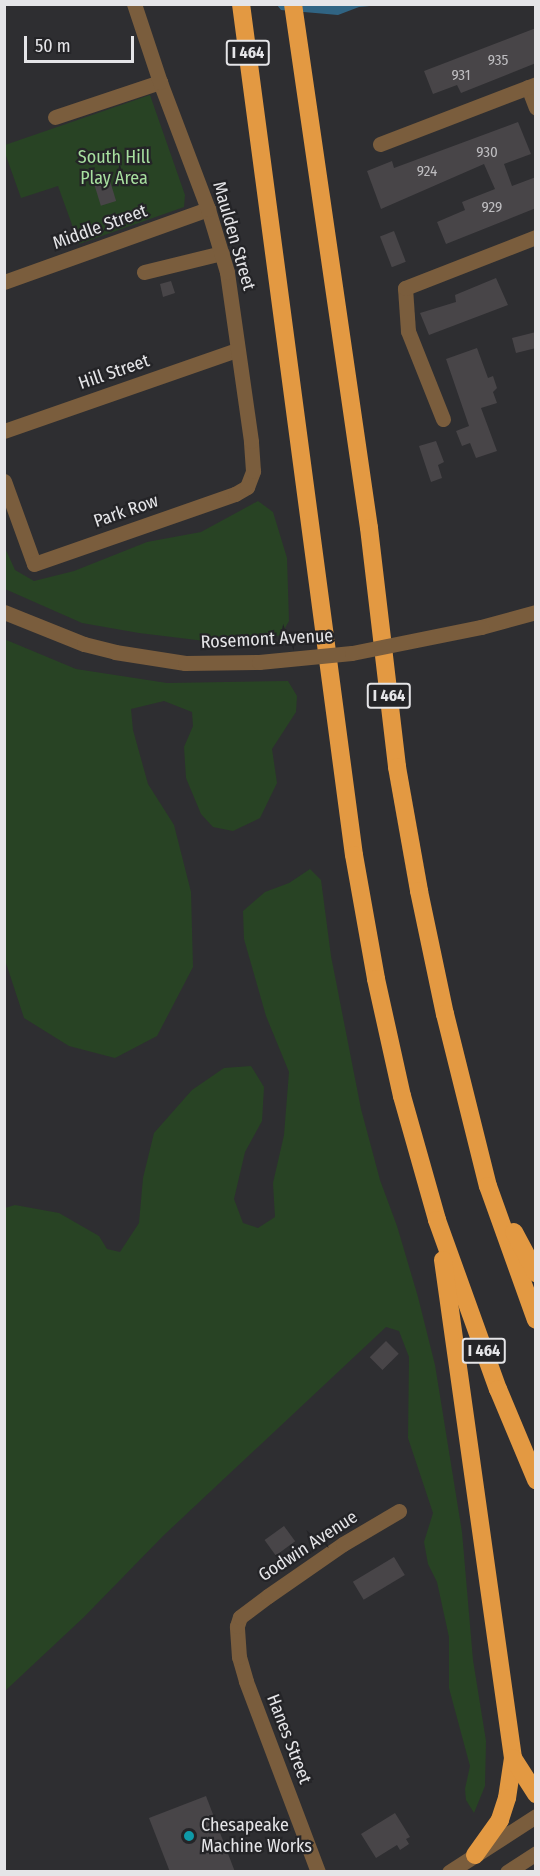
<!DOCTYPE html>
<style>
body{margin:0}
#map{position:relative;width:540px;height:1876px;overflow:hidden;background:#2e2e31;font-family:"Fira Sans Condensed",sans-serif}
div>[style]{position:absolute}
.green>*{inset:0;background:#284324}
.water>*{inset:0;background:#306483}
.building>*{inset:0;background:#484548;transform-origin:0 0}
.minor>*{height:15px;margin:-7.5px;padding:0 7.5px;transform-origin:7.5px;border-radius:7.5px;background:#7a5d3d}
.highway>*{height:18px;margin:-9px;padding:0 9px;transform-origin:9px;border-radius:9px;background:#e39942}
.minor-bridge>*{height:15px;margin:-7.5px;padding:0 7.5px;transform-origin:7.5px;border-radius:7.5px;background:#7a5d3d}
.dots>*{width:16px;height:16px;translate:-50% -50%;box-sizing:border-box;border:3px solid #242427;border-radius:50%}
span{translate:-50% -50%;white-space:nowrap;text-align:center;line-height:1.15;-webkit-text-stroke:4.5px #242427;paint-order:stroke}
.number-label{font-size:15px;color:#bebdc0}
.number-label span{-webkit-text-stroke-width:0}
.shield-label span{padding:2px 4px;background:#242427;border:2px solid;border-radius:4px;-webkit-text-stroke-width:0}
.shield-label{font-size:16px;color:#e5e5e8;font-weight:700}
.park-label{font-size:18px;color:#a7df9f}
.street-label{font-size:18px;color:#e5e5e8}
.poi-label{font-size:18px;color:#e5e5e8}
.left{translate:0 -50%;text-align:left}
.frame{position:absolute;inset:0;border:6px solid #e5e5e8;pointer-events:none}
.scale{position:absolute;left:24px;top:36px;width:110px;height:27px;box-sizing:border-box;border:3px solid #e5e5e8;border-top:0;padding-left:8px;font-size:18px;line-height:21px;white-space:nowrap;color:#e5e5e8;-webkit-text-stroke:4px #242427;paint-order:stroke}
</style>
<div id="map">
<div class="green">
<div style="clip-path:polygon(150px 95px,185px 195px,184px 207px,79px 244px,58px 186px,21px 198px,5px 153px,5px 145px)"></div>
<div style="clip-path:polygon(258px 501px,273px 512px,287px 558px,289px 621px,281px 635px,259px 639px,205px 641px,139px 633px,82px 623px,5px 589px,5px 548px,15px 570px,34px 581px,74px 571px,147px 542px,201px 532px)"></div>
<div style="clip-path:polygon(4px 639px,76px 669px,167px 683px,288px 681px,297px 696px,296px 712px,272px 749px,277px 783px,260px 818px,233px 831px,213px 827px,201px 814px,186px 778px,184px 747px,193px 726px,192px 712px,164px 701px,131px 709px,133px 730px,148px 784px,174px 825px,191px 892px,193px 967px,157px 1036px,115px 1058px,69px 1046px,24px 1018px,5px 960px)"></div>
<div style="clip-path:polygon(310px 869px,321px 880px,331px 956px,361px 1109px,380px 1180px,397px 1226px,418px 1297px,435px 1365px,462px 1532px,473px 1660px,486px 1741px,485px 1786px,474px 1813px,466px 1800px,465px 1789px,470px 1766px,449px 1688px,449px 1637px,437px 1582px,428px 1564px,424px 1542px,433px 1513px,408px 1438px,409px 1357px,399px 1331px,386px 1327px,163px 1536px,84px 1617px,5px 1691px,5px 1208px,15px 1205px,59px 1213px,99px 1236px,107px 1249px,120px 1252px,139px 1223px,143px 1178px,154px 1133px,192px 1090px,224px 1068px,251px 1066px,264px 1087px,262px 1121px,245px 1152px,234px 1199px,243px 1223px,258px 1228px,275px 1217px,273px 1183px,284px 1135px,289px 1072px,266px 1016px,244px 939px,243px 911px,265px 892px,289px 883px)"></div>
</div>
<div class="water">
<div style="clip-path:polygon(277px 5px,380px 5px,359px 7px,338px 15px,281px 10px)"></div>
</div>
<div class="building">
<div style="clip-path:polygon(536px 28px,536px 63px,461px 93px,457px 85px,433px 94px,424px 71px)"></div>
<div style="clip-path:polygon(518px 122px,531px 154px,504px 164px,512px 186px,536px 177px,536px 208px,446px 244px,437px 222px,465px 210px,462px 202px,495px 189px,484px 164px,381px 209px,367px 171px,392px 161px,394px 168px)"></div>
<div style="left:110px;top:181px;width:21px;height:16px;rotate:73deg"></div>
<div style="left:394px;top:231px;width:33px;height:15px;rotate:69deg"></div>
<div style="clip-path:polygon(496px 278px,508px 305px,429px 335px,420px 313px,456px 302px,455px 295px)"></div>
<div style="clip-path:polygon(171px 281px,175px 293px,163px 297px,160px 284px)"></div>
<div style="clip-path:polygon(536px 332px,536px 348px,516px 353px,512px 338px)"></div>
<div style="clip-path:polygon(477px 348px,488px 378px,493px 376px,497px 388px,493px 392px,497px 403px,481px 408px,497px 451px,476px 458px,470px 443px,462px 446px,456px 431px,469px 426px,446px 359px)"></div>
<div style="clip-path:polygon(436px 441px,444px 462px,438px 465px,442px 478px,431px 482px,419px 446px)"></div>
<div style="left:386px;top:1341px;width:18px;height:23px;rotate:45deg"></div>
<div style="left:284px;top:1526px;width:19px;height:24px;rotate:54deg"></div>
<div style="left:394px;top:1557px;width:21px;height:48px;rotate:59deg"></div>
<div style="clip-path:polygon(206px 1796px,235px 1872px,170px 1872px,149px 1818px)"></div>
<div style="clip-path:polygon(395px 1813px,410px 1837px,406px 1839px,409px 1844px,400px 1850px,397px 1845px,376px 1858px,361px 1834px)"></div>
</div>
<div class="minor">
<div style="left:528px;top:87px;width:22px;rotate:69deg"></div>
<div style="left:55px;top:117px;width:111px;rotate:-18.4deg"></div>
<div style="left:380px;top:144px;width:167px;rotate:-21deg"></div>
<div style="left:144px;top:272px;width:80px;rotate:-13.7deg"></div>
<div style="left:4px;top:282px;width:217px;rotate:-19.7deg"></div>
<div style="left:443px;top:419px;width:95px;rotate:-111.7deg"></div>
<div style="left:408px;top:331px;width:43px;rotate:-94deg"></div>
<div style="left:405px;top:288px;width:141px;rotate:-21.3deg"></div>
<div style="left:4px;top:431px;width:247px;rotate:-19.2deg"></div>
<div style="left:4px;top:481px;width:88px;rotate:70.1deg"></div>
<div style="left:34px;top:564px;width:213px;rotate:-19.2deg"></div>
<div style="left:235px;top:494px;width:14px;rotate:-30deg"></div>
<div style="left:247px;top:487px;width:17px;rotate:-69deg"></div>
<div style="left:253px;top:471px;width:30px;rotate:-94deg"></div>
<div style="left:251px;top:441px;width:171px;rotate:-98.1deg"></div>
<div style="left:227px;top:272px;width:66px;rotate:-106.8deg"></div>
<div style="left:208px;top:209px;width:136px;rotate:-110.7deg"></div>
<div style="left:160px;top:82px;width:82px;rotate:-108.4deg"></div>
<div style="left:4px;top:612px;width:86px;rotate:21.8deg"></div>
<div style="left:84px;top:644px;width:32px;rotate:14deg"></div>
<div style="left:115px;top:652px;width:71px;rotate:8.9deg"></div>
<div style="left:185px;top:663px;width:74px;rotate:-0.8deg"></div>
<div style="left:481px;top:627px;width:57px;rotate:-15.3deg"></div>
<div style="left:318px;top:1872px;width:204px;rotate:-110.7deg"></div>
<div style="left:246px;top:1681px;width:25px;rotate:-106deg"></div>
<div style="left:239px;top:1657px;width:31px;rotate:-94deg"></div>
<div style="left:237px;top:1626px;width:9px;rotate:-72deg"></div>
<div style="left:240px;top:1617px;width:35px;rotate:-37deg"></div>
<div style="left:268px;top:1596px;width:91px;rotate:-34.7deg"></div>
<div style="left:343px;top:1544px;width:65px;rotate:-30.5deg"></div>
<div style="left:449px;top:1872px;width:103px;rotate:-32.8deg"></div>
<div style="left:507px;top:1872px;width:35px;rotate:-33deg"></div>
</div>
<div class="highway">
<div style="left:241px;top:4px;width:858px;rotate:82.44deg"></div>
<div style="left:354px;top:855px;width:126px;rotate:79.9deg"></div>
<div style="left:376px;top:979px;width:120px;rotate:77.5deg"></div>
<div style="left:402px;top:1096px;width:129px;rotate:74.2deg"></div>
<div style="left:437px;top:1220px;width:180px;rotate:70.2deg"></div>
<div style="left:498px;top:1389px;width:99px;rotate:67.3deg"></div>
<div style="left:293px;top:4px;width:529px;rotate:81.75deg"></div>
<div style="left:369px;top:528px;width:241px;rotate:83.3deg"></div>
<div style="left:397px;top:767px;width:126px;rotate:79.9deg"></div>
<div style="left:419px;top:891px;width:126px;rotate:78.1deg"></div>
<div style="left:445px;top:1014px;width:177px;rotate:76deg"></div>
<div style="left:488px;top:1186px;width:142px;rotate:70.3deg"></div>
<div style="left:514px;top:1232px;width:47px;rotate:61.8deg"></div>
<div style="left:443px;top:1260px;width:503px;rotate:82deg"></div>
<div style="left:513px;top:1758px;width:40px;rotate:98.5deg"></div>
<div style="left:507px;top:1798px;width:23px;rotate:108deg"></div>
<div style="left:500px;top:1820px;width:43px;rotate:125.5deg"></div>
<div style="left:513px;top:1758px;width:43px;rotate:57.4deg"></div>
</div>
<div class="minor-bridge">
<div style="left:259px;top:662px;width:93px;rotate:-5.5deg"></div>
<div style="left:352px;top:653px;width:132px;rotate:-11.4deg"></div>
</div>
<div class="dots">
<div style="left:189px;top:1836px;background:#0f9aa8"></div>
</div>
<div class="number-label">
<span style="left:498px;top:61px">935</span>
<span style="left:461px;top:76px">931</span>
<span style="left:487px;top:153px">930</span>
<span style="left:427px;top:172px">924</span>
<span style="left:492px;top:208px">929</span>
</div>
<div class="shield-label">
<span style="left:248px;top:53px">I 464</span>
<span style="left:389px;top:696px">I 464</span>
<span style="left:484px;top:1351px">I 464</span>
</div>
<div class="park-label">
<span style="left:114px;top:168px">South Hill<br>Play Area</span>
</div>
<div class="street-label">
<span style="left:100px;top:227px;rotate:-20deg">Middle Street</span>
<span style="left:234px;top:236px;rotate:74deg">Maulden Street</span>
<span style="left:114px;top:372px;rotate:-19deg">Hill Street</span>
<span style="left:126px;top:511px;rotate:-19deg">Park Row</span>
<span style="left:267px;top:639px;rotate:-3deg">Rosemont Avenue</span>
<span style="left:308px;top:1546px;rotate:-33deg">Godwin Avenue</span>
<span style="left:289px;top:1739px;rotate:69deg">Hanes Street</span>
</div>
<div class="poi-label">
<span class="left" style="left:201px;top:1836px">Chesapeake<br>Machine Works</span>
</div>
<div class="frame"></div>
<div class="scale">50 m</div>
</div>
